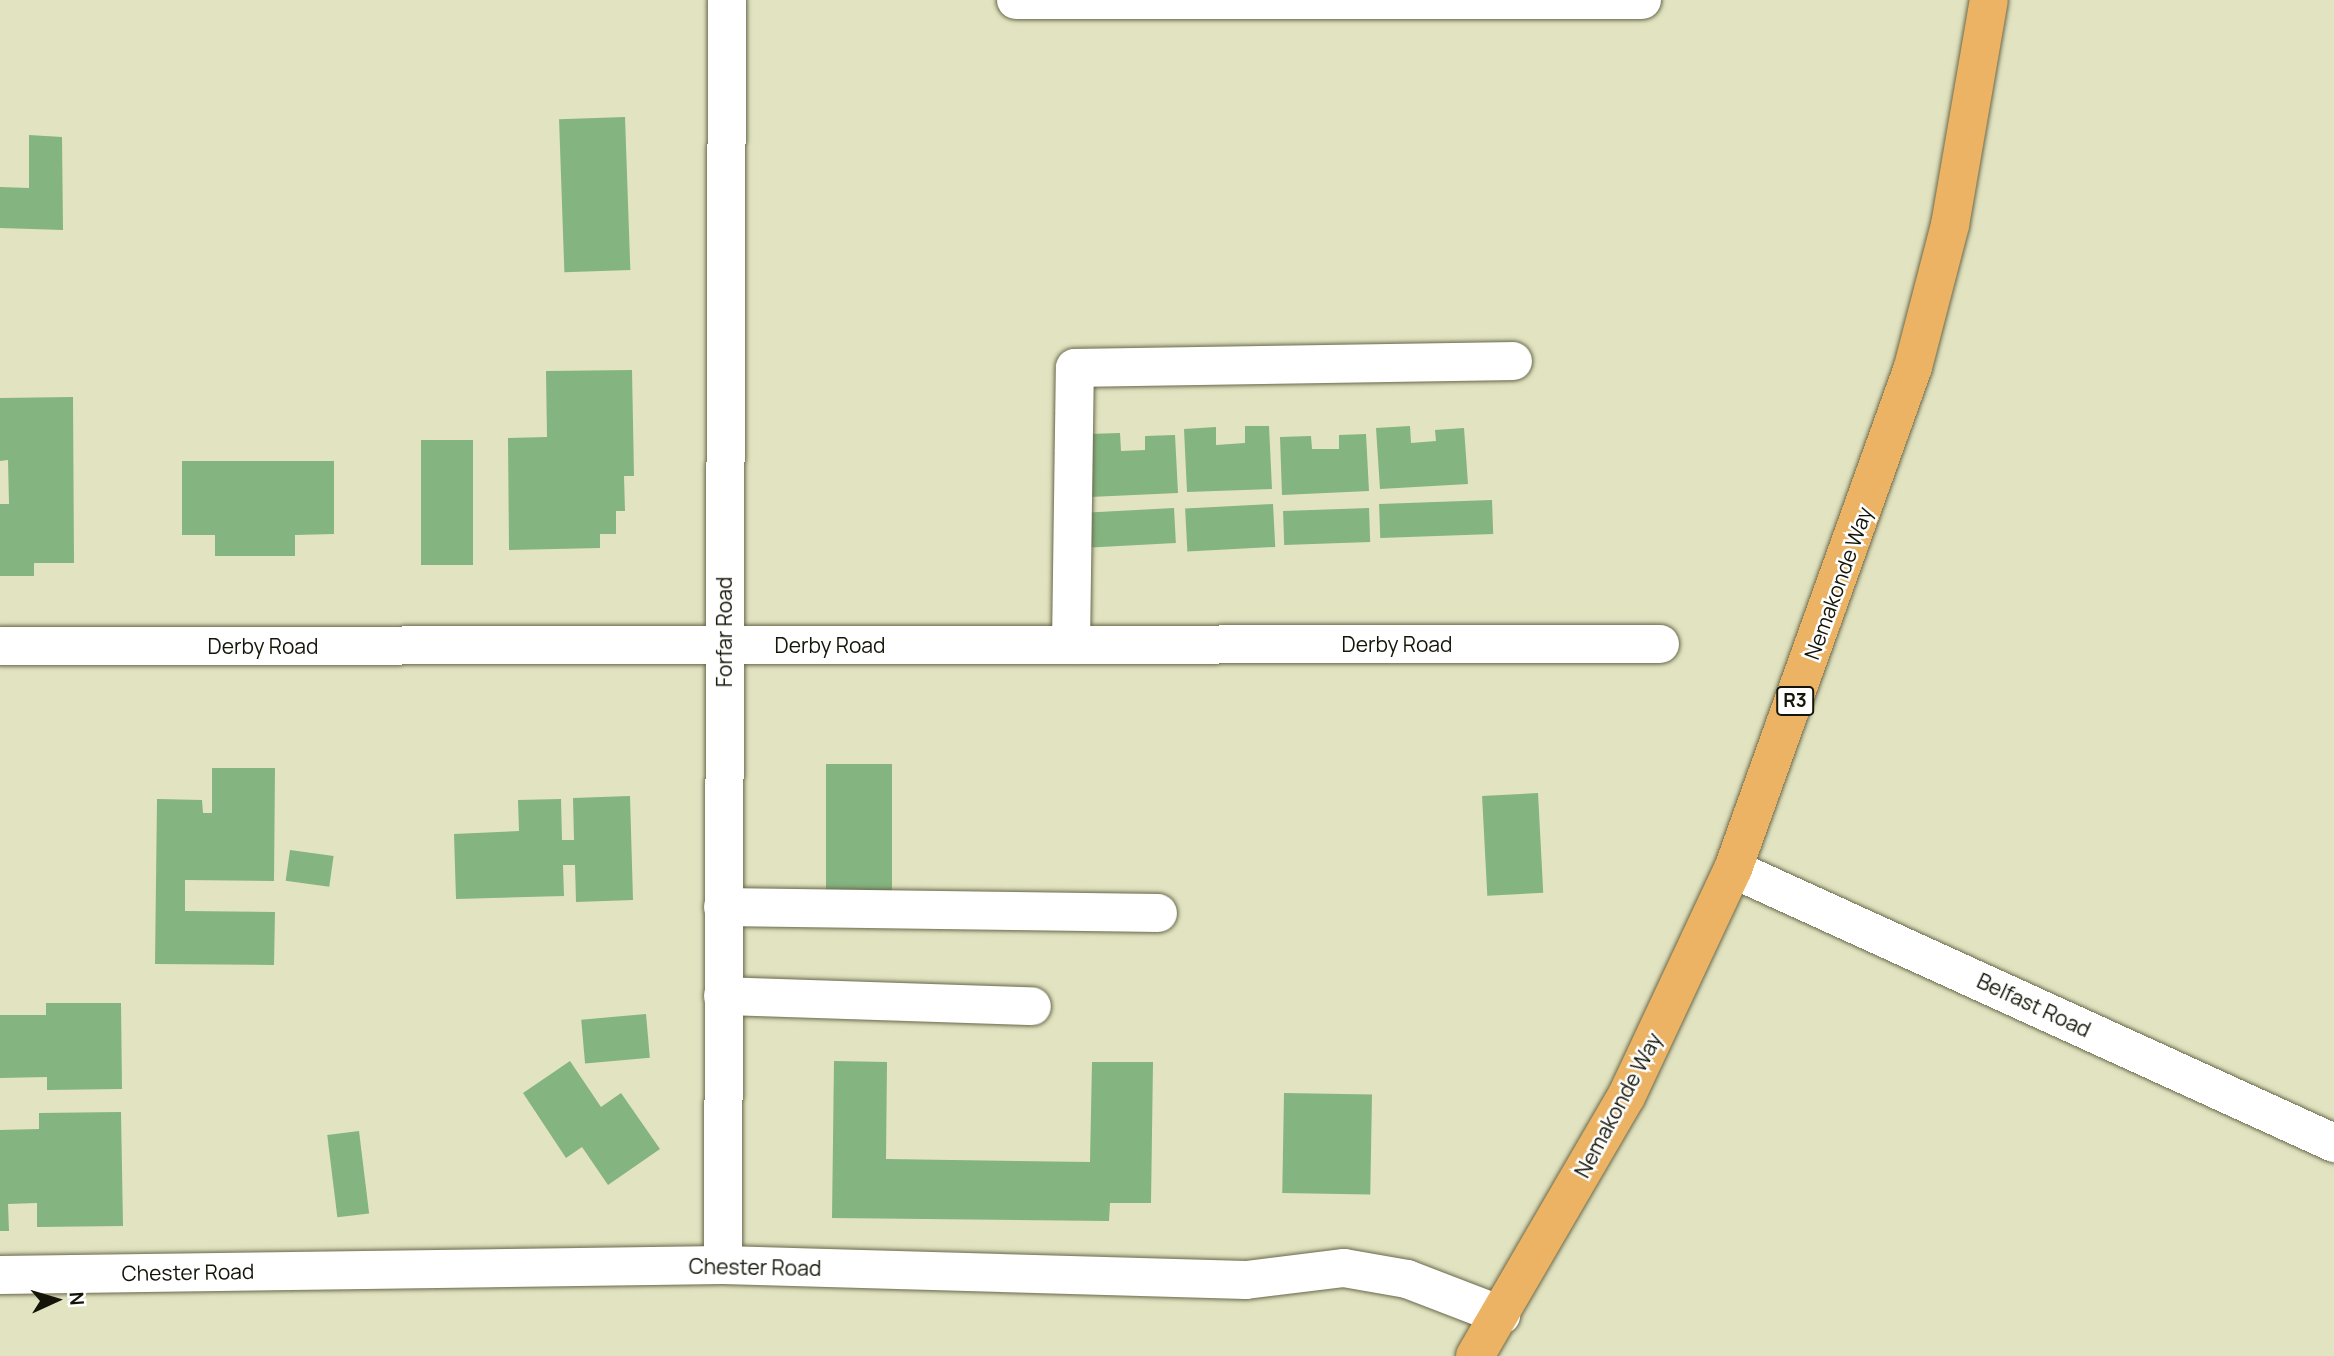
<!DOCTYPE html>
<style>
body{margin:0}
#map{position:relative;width:2334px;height:1356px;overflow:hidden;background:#e2e3c1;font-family:Manrope,sans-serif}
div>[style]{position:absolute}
.building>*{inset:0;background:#84b480;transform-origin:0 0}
.roads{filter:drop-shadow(0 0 2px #69694b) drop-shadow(0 0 2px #69694b)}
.minor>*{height:38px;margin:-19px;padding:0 19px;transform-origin:19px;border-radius:19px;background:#fff}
.highway>*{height:38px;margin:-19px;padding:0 19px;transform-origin:19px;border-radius:19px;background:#ebb363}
span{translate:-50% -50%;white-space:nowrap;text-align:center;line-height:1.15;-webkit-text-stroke:5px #fff;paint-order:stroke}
.shield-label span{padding:2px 5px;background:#fff;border:2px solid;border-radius:5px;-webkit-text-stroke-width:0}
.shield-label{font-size:19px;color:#141408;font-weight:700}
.street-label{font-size:21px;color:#141408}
.north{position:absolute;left:21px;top:1265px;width:70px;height:70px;-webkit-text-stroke:5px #fff;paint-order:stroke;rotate:86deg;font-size:19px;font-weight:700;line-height:28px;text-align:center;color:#141408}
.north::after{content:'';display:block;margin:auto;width:24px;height:32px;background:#141408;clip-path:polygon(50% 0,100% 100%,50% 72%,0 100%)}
</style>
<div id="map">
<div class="building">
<div style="left:625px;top:117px;width:153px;height:66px;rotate:88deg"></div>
<div style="clip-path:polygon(29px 135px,62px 137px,63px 230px,0 228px,0 187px,29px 188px)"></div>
<div style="clip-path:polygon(632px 370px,634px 476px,624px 476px,625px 511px,616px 511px,616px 534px,600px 534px,600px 548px,509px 550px,508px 438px,547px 437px,546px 371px)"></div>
<div style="clip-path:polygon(73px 397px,74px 563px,34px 563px,34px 576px,0 576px,0 504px,9px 504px,8px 460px,0 461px,0 398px)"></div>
<div style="clip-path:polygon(1245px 426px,1269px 426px,1272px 489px,1187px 492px,1184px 429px,1216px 427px,1216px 445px,1245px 443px)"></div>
<div style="clip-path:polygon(1410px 426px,1411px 443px,1436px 441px,1435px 430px,1464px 428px,1468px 484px,1380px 489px,1376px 428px)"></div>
<div style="clip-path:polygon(1120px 433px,1121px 451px,1145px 450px,1145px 436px,1175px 435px,1178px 493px,1090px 497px,1088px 434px)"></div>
<div style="clip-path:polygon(1366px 434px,1369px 491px,1282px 495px,1280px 437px,1311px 436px,1312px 449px,1339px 449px,1339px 435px)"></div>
<div style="left:421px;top:440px;width:52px;height:125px"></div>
<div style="clip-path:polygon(182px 461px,334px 461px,334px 534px,295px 535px,295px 556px,215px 556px,215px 535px,182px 535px)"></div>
<div style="left:1492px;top:500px;width:34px;height:113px;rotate:88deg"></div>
<div style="left:1273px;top:504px;width:43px;height:88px;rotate:87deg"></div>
<div style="left:1174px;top:508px;width:35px;height:85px;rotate:87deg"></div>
<div style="left:1369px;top:508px;width:34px;height:86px;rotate:88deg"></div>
<div style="left:826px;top:764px;width:66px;height:128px"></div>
<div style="clip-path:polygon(212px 768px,275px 768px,274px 881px,185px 880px,185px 911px,275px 912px,274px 965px,155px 964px,157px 799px,202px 800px,203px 813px,212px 813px)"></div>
<div style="left:1538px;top:793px;width:100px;height:56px;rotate:87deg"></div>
<div style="clip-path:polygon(630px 796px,633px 900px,576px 902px,575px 865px,563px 865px,564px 896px,456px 899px,454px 834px,519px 831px,518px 800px,561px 799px,562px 840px,574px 840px,573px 798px)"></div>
<div style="left:290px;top:850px;width:44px;height:31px;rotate:8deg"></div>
<div style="clip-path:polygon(46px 1003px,121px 1003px,122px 1089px,47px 1090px,47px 1077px,0 1078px,0 1015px,46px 1015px)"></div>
<div style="left:646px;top:1014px;width:44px;height:65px;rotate:85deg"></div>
<div style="clip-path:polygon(570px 1061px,601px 1107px,621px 1093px,660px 1149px,608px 1185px,582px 1147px,566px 1158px,523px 1093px)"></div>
<div style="clip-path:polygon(834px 1061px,887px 1062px,886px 1159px,1090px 1162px,1092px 1062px,1153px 1062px,1151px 1203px,1110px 1203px,1109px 1221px,832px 1218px)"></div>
<div style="left:1284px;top:1093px;width:88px;height:100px;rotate:1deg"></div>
<div style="clip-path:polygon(121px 1112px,123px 1226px,37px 1227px,37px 1203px,8px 1204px,9px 1231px,0 1231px,0 1130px,39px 1129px,39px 1113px)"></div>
<div style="left:359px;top:1131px;width:83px;height:32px;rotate:83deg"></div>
</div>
<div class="roads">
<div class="minor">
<div style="left:1016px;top:0;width:626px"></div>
<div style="left:1071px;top:645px;width:277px;rotate:-89.2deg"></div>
<div style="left:1075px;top:368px;width:438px;rotate:-0.9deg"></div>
<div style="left:0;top:646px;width:1660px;rotate:-0.07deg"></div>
<div style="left:1733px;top:869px;width:661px;rotate:24.51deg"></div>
<div style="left:723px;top:907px;width:435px;rotate:0.8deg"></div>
<div style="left:723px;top:996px;width:309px;rotate:1.9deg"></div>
<div style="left:723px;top:1265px;width:1265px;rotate:-89.82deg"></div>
<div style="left:0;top:1275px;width:723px;rotate:-0.79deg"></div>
<div style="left:723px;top:1265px;width:523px;rotate:1.64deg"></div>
<div style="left:1246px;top:1280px;width:99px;rotate:-7deg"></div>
<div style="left:1344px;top:1268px;width:64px;rotate:9.9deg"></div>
<div style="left:1407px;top:1279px;width:101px;rotate:21deg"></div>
</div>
<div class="highway">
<div style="left:1475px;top:1356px;width:300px;rotate:-59.8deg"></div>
<div style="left:1626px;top:1097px;width:252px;rotate:-64.9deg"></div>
<div style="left:1733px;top:869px;width:533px;rotate:-70.27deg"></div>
<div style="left:1913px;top:367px;width:147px;rotate:-75.4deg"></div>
<div style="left:1950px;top:225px;width:228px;rotate:-80.2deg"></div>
</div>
</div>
<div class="shield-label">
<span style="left:1795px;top:701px">R3</span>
</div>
<div class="street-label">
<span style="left:1838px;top:583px;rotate:-70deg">Nemakonde Way</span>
<span style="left:724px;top:632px;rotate:-90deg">Forfar Road</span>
<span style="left:1397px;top:644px">Derby Road</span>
<span style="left:830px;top:645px">Derby Road</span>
<span style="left:263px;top:646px">Derby Road</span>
<span style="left:2034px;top:1005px;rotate:25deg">Belfast Road</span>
<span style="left:1618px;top:1105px;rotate:-62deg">Nemakonde Way</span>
<span style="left:755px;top:1267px;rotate:1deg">Chester Road</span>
<span style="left:188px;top:1272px;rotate:-1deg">Chester Road</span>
</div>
<div class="north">N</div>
</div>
